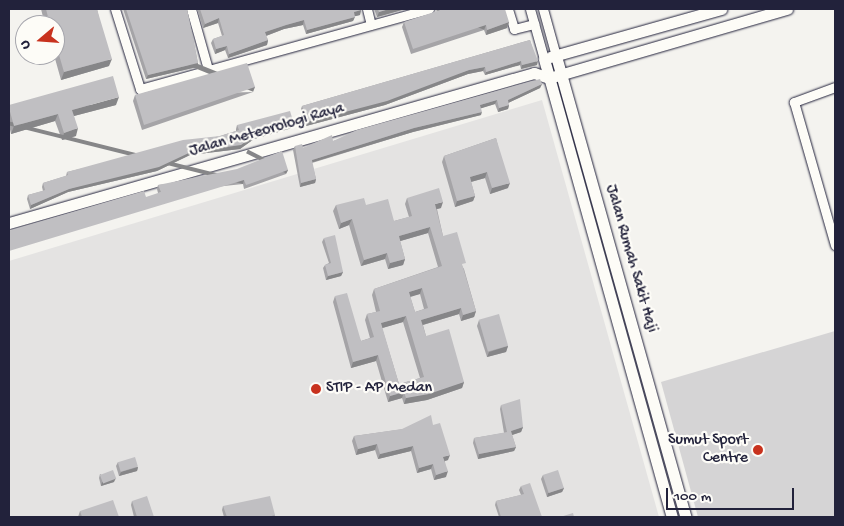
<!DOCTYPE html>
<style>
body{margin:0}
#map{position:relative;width:844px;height:526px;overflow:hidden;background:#f4f3ef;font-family:"Gochi Hand",sans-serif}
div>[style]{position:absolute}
.built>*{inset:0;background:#e4e3e2}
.green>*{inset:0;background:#d5d4d5}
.roads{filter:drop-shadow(0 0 1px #22223b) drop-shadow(0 0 1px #22223b)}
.minor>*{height:9px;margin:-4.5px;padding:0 4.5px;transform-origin:4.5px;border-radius:4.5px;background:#fdfcf7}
.tertiary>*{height:11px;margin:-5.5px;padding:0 5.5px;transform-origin:5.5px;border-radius:5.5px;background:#fdfcf7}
.wall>*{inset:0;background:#a5a4a7}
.shaded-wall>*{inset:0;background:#868688;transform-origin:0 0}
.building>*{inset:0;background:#c0bfc2;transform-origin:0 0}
.dots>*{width:14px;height:14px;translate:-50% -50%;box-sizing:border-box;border:2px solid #fdfcf7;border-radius:50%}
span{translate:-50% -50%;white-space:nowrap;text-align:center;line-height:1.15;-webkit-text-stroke:4.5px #fdfcf7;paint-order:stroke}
.street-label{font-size:16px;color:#22223b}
.poi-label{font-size:16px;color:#22223b}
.left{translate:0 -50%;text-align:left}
.right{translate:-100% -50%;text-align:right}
.frame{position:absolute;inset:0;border:10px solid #22223b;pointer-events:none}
.north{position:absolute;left:15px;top:15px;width:50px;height:50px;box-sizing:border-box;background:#fdfcf7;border:1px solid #a5a5ac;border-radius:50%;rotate:252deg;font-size:14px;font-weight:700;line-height:20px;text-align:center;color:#22223b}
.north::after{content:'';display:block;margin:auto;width:18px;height:22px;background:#c8321e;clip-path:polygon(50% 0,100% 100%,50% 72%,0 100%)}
.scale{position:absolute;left:666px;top:488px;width:128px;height:22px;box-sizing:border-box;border:2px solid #22223b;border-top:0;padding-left:6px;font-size:15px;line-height:18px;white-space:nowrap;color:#22223b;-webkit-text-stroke:4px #fdfcf7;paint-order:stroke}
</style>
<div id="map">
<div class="built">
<div style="clip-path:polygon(542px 100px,659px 517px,9px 517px,9px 261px)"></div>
</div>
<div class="green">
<div style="clip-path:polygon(835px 331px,835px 517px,698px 517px,661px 382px)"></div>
</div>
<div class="roads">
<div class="minor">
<div style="left:115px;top:9px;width:84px;rotate:72.6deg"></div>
<div style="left:140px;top:89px;width:300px;rotate:-15.5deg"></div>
<div style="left:191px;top:9px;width:62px;rotate:74.2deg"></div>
<div style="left:367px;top:9px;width:16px;rotate:76deg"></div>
<div style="left:508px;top:9px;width:21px;rotate:73deg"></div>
<div style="left:514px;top:29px;width:21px;rotate:-14deg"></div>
<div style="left:530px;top:9px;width:52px;rotate:74.4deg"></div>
<div style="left:543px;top:9px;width:49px;rotate:74.5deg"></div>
<div style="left:835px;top:87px;width:44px;rotate:159.9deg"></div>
<div style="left:794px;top:102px;width:149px;rotate:74deg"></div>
</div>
<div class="tertiary">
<div style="left:556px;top:56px;width:479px;rotate:74.3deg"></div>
<div style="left:550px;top:57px;width:178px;rotate:-15.7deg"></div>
<div style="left:544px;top:59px;width:476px;rotate:74.4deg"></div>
<div style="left:9px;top:223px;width:546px;rotate:-15.95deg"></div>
<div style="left:534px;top:73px;width:16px;rotate:18deg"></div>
<div style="left:549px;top:78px;width:248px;rotate:-16.2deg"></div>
</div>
</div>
<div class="wall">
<div style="clip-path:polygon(41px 9px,97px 9px,109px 66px,61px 80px,54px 55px,55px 55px,55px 25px,45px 25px)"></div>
<div style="clip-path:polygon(123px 9px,187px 9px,198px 63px,197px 67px,146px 79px)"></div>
<div style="clip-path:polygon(197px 9px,361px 9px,361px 10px,360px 15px,355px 16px,353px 21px,306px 34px,303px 25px,284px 29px,266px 36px,268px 40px,267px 45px,228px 58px,225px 50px,215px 54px,211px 43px,213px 39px,222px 36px,218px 23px,203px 28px)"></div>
<div style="clip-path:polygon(374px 9px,402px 9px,402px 10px,377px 17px)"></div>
<div style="clip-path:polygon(404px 22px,509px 22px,507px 28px,486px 35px,484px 30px,411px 54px,402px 27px)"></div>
<div style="clip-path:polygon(530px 40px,537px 65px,521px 69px,520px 65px,485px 75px,483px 71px,468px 74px,385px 105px,306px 126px,301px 109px,302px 106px)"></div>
<div style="clip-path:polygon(542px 84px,540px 88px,508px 103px,509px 105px,508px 109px,498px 112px,495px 104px,481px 108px,481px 115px,413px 132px,312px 163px,316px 179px,315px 183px,300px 187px,293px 150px,295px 146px,303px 148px,333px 141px)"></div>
<div style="clip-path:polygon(253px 92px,142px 130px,133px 101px,135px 95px)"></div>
<div style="clip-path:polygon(9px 105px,116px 105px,74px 116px,76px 136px,62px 140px,55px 121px,11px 134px,9px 125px)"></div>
<div style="clip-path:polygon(294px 124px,292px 128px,254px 139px,240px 149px,190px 155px,157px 171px,68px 192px,30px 209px,27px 199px,28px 195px,43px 191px,42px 187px,43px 183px,66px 176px,67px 172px,220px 136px,236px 131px,236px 129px,237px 125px)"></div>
<div style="clip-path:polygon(496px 138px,508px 188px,490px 194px,485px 178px,471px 182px,475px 196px,473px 201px,455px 207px,442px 162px,444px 156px)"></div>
<div style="clip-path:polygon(288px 170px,286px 174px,244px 189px,243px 184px,158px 193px,157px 189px,158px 185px)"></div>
<div style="clip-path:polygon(evenodd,407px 198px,441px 208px,437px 209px,443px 236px,464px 269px,476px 311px,474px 317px,461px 321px,459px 314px,423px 325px,426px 336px,464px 382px,462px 388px,427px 400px,404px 404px,402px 398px,388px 402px,376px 361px,351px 368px,333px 302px,335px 296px,361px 341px,370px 338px,365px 320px,367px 314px,376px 312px,372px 295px,374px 289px,438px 267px,428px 233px,400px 241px,405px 259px,403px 265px,388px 269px,385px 259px,361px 266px,349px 225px,339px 229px,333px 211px,336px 205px,366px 205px,394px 221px,409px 217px,405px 204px,407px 198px,420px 294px,424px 309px,415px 312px,410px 296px,420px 294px,407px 198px,403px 322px,420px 378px,399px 384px,382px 328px,403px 322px)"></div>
<div style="clip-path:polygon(324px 238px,343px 272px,341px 276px,326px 280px,323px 268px,325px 265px,329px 263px,322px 242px)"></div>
<div style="clip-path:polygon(479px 320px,508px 346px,506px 352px,487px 357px,477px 326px)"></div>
<div style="clip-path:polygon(501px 405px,523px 427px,521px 432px,512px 435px,516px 447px,514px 451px,478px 459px,473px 443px,474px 438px,504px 433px,500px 409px)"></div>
<div style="clip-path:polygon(433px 425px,448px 460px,445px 461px,446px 477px,434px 480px,431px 469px,417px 473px,411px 451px,378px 459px,375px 450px,356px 455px,352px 441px,354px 436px)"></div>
<div style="clip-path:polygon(118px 462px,138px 467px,137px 471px,119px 476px,116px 466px)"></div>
<div style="clip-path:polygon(100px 474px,114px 482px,101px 486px,99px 478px)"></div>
<div style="clip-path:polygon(543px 475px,564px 488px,562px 492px,547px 497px,541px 479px)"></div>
<div style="clip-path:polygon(521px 486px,542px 517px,499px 517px,495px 505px,496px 501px,521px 495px,519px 490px)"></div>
<div style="clip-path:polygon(132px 501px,154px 517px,134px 517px,131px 505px)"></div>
<div style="clip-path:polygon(223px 506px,275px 515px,274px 517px,224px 517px,222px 510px)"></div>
<div style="clip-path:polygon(80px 511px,119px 517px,78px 517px)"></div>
</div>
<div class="shaded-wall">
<div style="clip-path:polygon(389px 9px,402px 9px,402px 10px,377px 17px,379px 12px)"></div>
<div style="clip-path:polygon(361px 10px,360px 15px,352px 17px,354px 12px)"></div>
<div style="clip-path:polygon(355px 17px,353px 21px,306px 34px,307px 30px)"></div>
<div style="clip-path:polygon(219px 18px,218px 23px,203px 28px,205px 24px)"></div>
<div style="clip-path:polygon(304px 20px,303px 25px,284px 29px,263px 37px,265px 32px,286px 25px)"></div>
<div style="clip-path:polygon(509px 22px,507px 28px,486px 35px,487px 30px)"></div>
<div style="left:486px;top:25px;width:5px;height:77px;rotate:112deg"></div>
<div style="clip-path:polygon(268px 40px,267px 45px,228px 58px,229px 54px)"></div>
<div style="clip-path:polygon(227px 46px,225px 50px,215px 54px,216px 49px)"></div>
<div style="clip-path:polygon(112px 59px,109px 66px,61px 80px,64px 72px)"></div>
<div style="clip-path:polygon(521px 61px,520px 65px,485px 75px,486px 72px)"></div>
<div style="clip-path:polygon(538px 61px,537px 65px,521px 69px,522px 65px)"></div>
<div style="clip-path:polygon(198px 63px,197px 67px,146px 79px,148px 75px)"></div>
<div style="clip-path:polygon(485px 67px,483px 71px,468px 74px,385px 105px,306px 126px,307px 122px,469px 70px)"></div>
<div style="clip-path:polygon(542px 84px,540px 88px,506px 104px,508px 100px)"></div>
<div style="left:255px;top:87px;width:5px;height:117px;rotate:112deg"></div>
<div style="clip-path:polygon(119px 97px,116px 105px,70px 117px,72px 110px)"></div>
<div style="clip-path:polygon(497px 100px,495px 104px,479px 109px,480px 105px)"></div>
<div style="clip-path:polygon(509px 105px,508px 109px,498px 112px,499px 108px)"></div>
<div style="clip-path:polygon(482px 112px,481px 115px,413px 132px,310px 163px,312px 160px,414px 128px)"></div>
<div style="clip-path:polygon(58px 114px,55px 121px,11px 134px,14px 126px)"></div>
<div style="clip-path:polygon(294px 124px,292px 128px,254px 139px,240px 149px,190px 155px,157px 171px,68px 192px,30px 209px,31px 205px,69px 189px,191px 152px,255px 135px)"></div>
<div style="clip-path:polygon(78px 128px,76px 136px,62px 140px,64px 133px)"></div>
<div style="left:288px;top:170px;width:4px;height:45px;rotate:117deg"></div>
<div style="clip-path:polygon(487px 172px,485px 178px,467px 183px,470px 177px)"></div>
<div style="clip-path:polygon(316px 179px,315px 183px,300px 187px,301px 183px)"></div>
<div style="left:244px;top:180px;width:4px;height:245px;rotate:104deg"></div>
<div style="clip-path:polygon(510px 183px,508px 188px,490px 194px,492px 188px)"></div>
<div style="clip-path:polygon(475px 196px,473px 201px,455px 207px,457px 201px)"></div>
<div style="clip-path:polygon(443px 202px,441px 208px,433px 210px,435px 204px)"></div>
<div style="clip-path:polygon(352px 219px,349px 225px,339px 229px,341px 223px)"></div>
<div style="clip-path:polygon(430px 227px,428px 233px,397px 242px,399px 236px)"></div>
<div style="clip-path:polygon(387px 253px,385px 259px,361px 266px,364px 260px)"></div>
<div style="clip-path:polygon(405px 259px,403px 265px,388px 269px,390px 263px)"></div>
<div style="clip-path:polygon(343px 272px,341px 276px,326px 280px,328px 276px)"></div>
<div style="clip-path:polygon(422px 288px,420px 294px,407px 298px,409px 292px)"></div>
<div style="clip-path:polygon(461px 308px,459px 314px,419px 326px,421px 320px)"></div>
<div style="clip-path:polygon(476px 311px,474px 317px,461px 321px,463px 315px)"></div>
<div style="clip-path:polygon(406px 316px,403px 322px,379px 329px,381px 323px)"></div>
<div style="clip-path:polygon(508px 346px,506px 352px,487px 357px,489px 352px)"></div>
<div style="clip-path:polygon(378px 355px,376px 361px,351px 368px,353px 362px)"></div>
<div style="clip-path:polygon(464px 382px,462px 388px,427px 400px,404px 404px,406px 398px)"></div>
<div style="clip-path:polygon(404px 392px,402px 398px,388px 402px,390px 396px)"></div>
<div style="clip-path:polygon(523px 427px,521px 432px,509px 436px,511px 431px)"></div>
<div style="clip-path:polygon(377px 444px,375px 450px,356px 455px,358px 449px)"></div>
<div style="clip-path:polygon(413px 446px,411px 451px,378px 459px,380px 454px)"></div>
<div style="clip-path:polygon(516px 447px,514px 451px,478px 459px,479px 454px)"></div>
<div style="clip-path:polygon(450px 455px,448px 460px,441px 462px,443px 457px)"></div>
<div style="clip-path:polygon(433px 464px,431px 469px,417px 473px,419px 468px)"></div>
<div style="clip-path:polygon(138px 467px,137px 471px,119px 476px,121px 472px)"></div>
<div style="clip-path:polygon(448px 471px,446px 477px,434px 480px,436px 475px)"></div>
<div style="clip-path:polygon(116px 478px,114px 482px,101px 486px,102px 482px)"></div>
<div style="clip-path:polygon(564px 488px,562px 492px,547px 497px,548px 493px)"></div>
</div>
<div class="building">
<div style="clip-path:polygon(46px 9px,97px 9px,112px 59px,64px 72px,55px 41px,55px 25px,50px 25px)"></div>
<div style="clip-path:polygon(126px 9px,187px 9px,198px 63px,148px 75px)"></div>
<div style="clip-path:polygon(200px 9px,361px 9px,361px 10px,354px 12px,355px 17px,307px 30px,304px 20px,286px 25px,265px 32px,268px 40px,229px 54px,227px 46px,216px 49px,213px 39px,224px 35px,219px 18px,205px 24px)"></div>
<div style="clip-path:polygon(378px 9px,389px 9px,379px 12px)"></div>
<div style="clip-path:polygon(443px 9px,505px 9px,509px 22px,487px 30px,486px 25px,413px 49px,404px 22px)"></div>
<div style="clip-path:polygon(530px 40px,538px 61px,522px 65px,521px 61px,486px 72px,485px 67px,469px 70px,387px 101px,307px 122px,302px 106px)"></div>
<div style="clip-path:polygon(247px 63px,255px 87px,144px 125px,135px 95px)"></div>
<div style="clip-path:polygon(113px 76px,119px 97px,72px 110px,78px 128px,64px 133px,58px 114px,14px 126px,9px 108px,9px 105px)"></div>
<div style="clip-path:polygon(540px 79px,542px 84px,508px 100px,509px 105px,499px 108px,497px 100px,480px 105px,482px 112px,414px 128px,312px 160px,316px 179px,301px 183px,295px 146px,302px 144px,303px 148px,332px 135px,333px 141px,357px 130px)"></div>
<div style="clip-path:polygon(290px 111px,294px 124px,255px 135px,241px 145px,191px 152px,159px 167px,69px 189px,31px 205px,28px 195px,45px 190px,43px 183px,68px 175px,67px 172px,183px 140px,220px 136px,239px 130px,237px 125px)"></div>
<div style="clip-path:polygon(496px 138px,510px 183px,492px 188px,487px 172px,470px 177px,475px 196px,457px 201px,444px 156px)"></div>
<div style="clip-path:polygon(282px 151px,288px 170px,252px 183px,246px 185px,244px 180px,9px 251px,9px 231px,144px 191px,146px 197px,161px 192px,158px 185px,237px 169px)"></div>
<div style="clip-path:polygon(evenodd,439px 188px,443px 202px,435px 204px,443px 236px,457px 232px,466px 263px,462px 264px,476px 311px,463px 315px,461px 308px,421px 320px,426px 336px,449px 329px,464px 382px,429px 394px,406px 398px,404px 392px,390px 396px,378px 355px,353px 362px,335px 296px,347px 293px,361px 341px,374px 337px,367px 314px,380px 311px,374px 289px,442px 266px,430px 227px,399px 236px,405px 259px,390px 263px,387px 253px,364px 260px,352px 219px,341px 223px,336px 205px,364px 198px,366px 205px,388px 199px,394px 221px,412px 216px,407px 198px,439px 188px,422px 288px,428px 308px,415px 312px,409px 292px,422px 288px,439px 188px,406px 316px,424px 377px,399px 384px,381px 323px,406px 316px)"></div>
<div style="clip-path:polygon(335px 235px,343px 272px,328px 276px,325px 265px,331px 263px,324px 238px)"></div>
<div style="left:499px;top:314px;width:33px;height:21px;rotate:74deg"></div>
<div style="clip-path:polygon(520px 399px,523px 427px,511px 431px,516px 447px,479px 454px,474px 438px,507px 432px,501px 405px)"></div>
<div style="clip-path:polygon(431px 415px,433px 425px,440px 423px,450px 455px,443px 457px,448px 471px,436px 475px,433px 464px,419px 468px,413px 446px,380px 454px,377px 444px,358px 449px,354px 436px,402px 429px)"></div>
<div style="left:135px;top:457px;width:10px;height:18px;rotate:73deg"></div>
<div style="left:113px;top:470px;width:9px;height:14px;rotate:69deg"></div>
<div style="left:558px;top:470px;width:19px;height:16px;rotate:72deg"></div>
<div style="clip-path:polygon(530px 483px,542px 517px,501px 517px,496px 501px,524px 494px,521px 486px)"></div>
<div style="clip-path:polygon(147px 496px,154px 517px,137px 517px,132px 501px)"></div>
<div style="clip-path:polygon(270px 496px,275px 515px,268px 517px,227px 517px,223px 506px)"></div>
<div style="clip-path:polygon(113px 500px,119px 517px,82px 517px,80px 511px)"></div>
<div style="clip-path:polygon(573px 513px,574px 517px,560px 517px)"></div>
</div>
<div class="dots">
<div style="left:316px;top:389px;background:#c8321e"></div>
<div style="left:758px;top:450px;background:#c8321e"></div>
</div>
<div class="street-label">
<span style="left:267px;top:131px;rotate:-16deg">Jalan Meteorologi Raya</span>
<span style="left:630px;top:259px;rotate:74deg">Jalan Rumah Sakit Haji</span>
</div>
<div class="poi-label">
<span class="left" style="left:326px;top:389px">STIP - AP Medan</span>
<span class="right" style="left:748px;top:450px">Sumut Sport<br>Centre</span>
</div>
<div class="frame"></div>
<div class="north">U</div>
<div class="scale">100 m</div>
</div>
